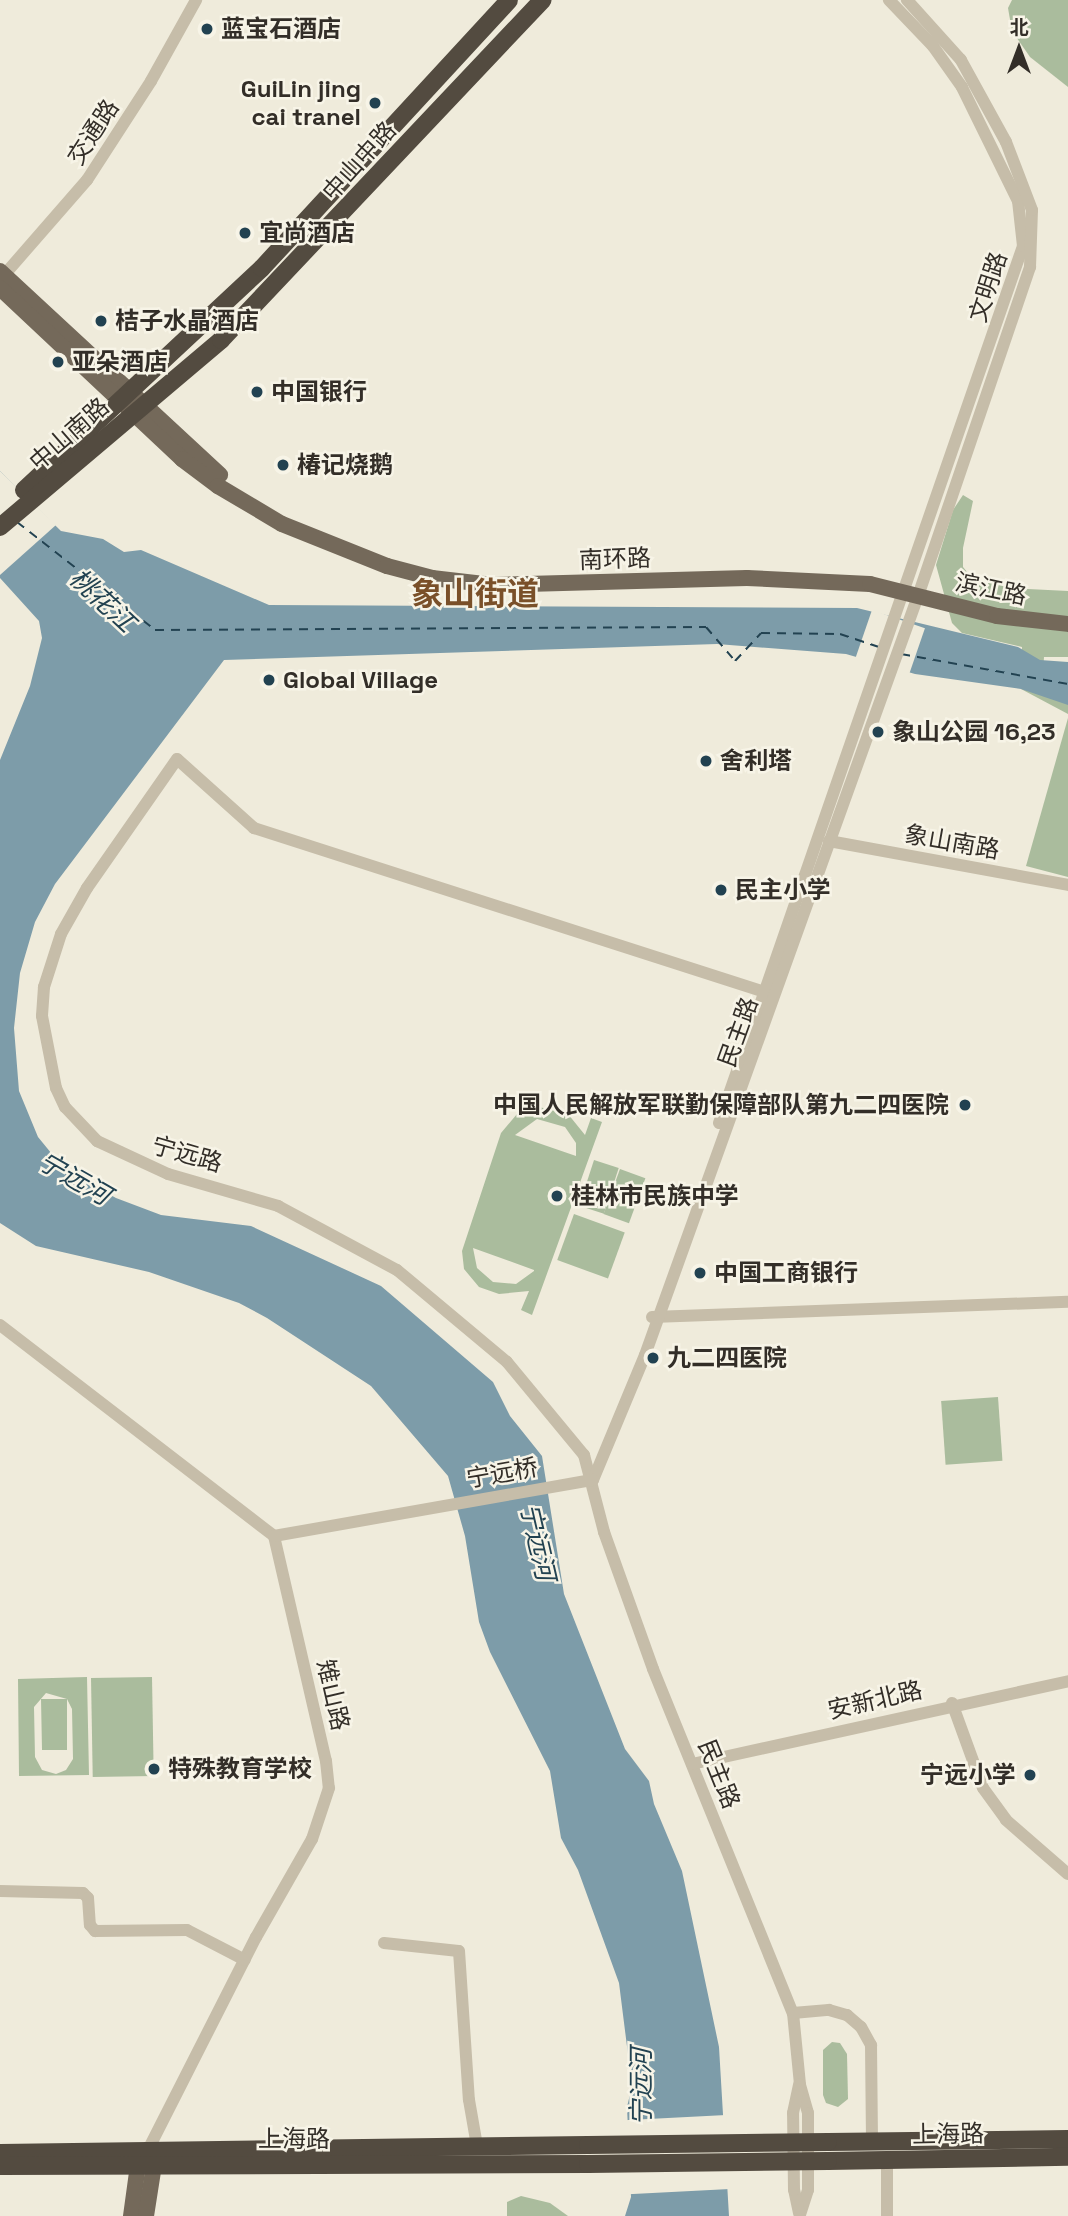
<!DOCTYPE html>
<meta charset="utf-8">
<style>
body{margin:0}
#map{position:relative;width:1068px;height:2216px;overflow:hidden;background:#efebdb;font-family:"Space Grotesk","Noto Sans SC",sans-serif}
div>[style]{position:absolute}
.green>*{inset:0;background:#aabc9d;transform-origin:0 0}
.water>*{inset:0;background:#7d9ca9}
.pier>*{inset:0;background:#efebdb;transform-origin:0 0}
.ferry>*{height:2px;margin-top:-1px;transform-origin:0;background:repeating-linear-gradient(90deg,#224251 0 9px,transparent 0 16px)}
.minor>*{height:12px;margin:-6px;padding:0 6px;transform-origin:6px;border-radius:6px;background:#c6bda9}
.major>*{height:16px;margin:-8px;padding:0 8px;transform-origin:8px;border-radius:8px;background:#74695a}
.highway>*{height:18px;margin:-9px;padding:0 9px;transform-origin:9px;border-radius:9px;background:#534b40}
.highway-bridge>*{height:18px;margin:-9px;padding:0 9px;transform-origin:9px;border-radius:9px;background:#534b40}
.dots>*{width:19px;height:19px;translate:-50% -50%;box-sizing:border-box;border:4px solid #f7f4e7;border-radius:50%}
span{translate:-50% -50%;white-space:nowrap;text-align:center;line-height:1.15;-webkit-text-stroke:5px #f7f4e7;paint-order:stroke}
.poi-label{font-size:24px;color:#332e28;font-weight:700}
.left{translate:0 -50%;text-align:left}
.right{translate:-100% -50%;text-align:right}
.street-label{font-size:24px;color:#332e28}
.water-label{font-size:26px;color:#224251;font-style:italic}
.district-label{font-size:32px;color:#7a5029;font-weight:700}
.north{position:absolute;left:984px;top:14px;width:70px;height:70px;-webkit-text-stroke:5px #f7f4e7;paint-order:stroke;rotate:0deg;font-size:19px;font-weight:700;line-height:28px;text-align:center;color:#332e28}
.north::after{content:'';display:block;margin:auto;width:24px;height:32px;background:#332e28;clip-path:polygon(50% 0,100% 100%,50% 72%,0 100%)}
</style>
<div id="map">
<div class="green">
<div style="clip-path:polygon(1012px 0,1068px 0,1068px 87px,1030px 57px,1012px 31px,1008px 8px)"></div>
<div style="clip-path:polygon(963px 495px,973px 501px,963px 548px,963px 567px,972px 578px,1028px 589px,1068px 591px,1068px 657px,1044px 657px,1042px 688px,1068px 691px,1068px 714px,1021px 689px,1022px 647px,962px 633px,952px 623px,936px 565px,953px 510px)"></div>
<div style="clip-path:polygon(1068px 718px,1068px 877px,1026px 866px)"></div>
<div style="clip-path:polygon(evenodd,539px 1107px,568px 1114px,585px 1135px,591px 1118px,602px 1122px,532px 1315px,521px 1310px,529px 1291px,499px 1294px,479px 1287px,464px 1269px,462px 1251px,501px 1133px,517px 1114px,539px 1107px,537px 1119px,565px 1127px,576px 1143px,576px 1156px,515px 1135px,537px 1119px,539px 1107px,473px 1248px,534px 1270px,534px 1271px,516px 1284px,493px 1282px,477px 1268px,473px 1248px)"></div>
<div style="left:594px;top:1160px;width:26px;height:48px;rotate:18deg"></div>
<div style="left:620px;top:1169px;width:27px;height:48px;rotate:20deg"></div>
<div style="left:574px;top:1214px;width:54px;height:49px;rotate:20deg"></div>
<div style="left:998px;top:1397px;width:64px;height:57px;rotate:86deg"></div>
<div style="clip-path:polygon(evenodd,87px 1677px,89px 1775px,19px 1776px,18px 1679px,87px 1677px,46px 1693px,67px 1699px,41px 1699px,42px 1750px,67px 1750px,67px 1699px,72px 1709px,73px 1759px,66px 1770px,56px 1774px,42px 1770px,35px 1757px,34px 1707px,46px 1693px)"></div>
<div style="left:152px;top:1677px;width:99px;height:61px;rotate:89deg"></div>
<div style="clip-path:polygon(832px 2042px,840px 2043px,847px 2054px,848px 2099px,838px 2107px,826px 2103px,823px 2095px,823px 2050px)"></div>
<div style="clip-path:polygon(521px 2196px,550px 2203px,568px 2216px,507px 2216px,507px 2202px)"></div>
</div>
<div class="water">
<div style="clip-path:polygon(0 471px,61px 531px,103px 539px,124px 552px,141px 550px,269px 605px,857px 608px,1018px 647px,1040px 660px,1068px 662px,1068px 705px,1021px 689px,915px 674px,846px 654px,717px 644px,224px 660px,55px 884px,35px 922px,20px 973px,14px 1028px,19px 1091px,38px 1137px,65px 1170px,116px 1198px,161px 1215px,251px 1226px,381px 1286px,493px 1382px,510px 1416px,542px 1456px,564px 1594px,625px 1749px,649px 1781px,654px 1804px,682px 1871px,719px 2047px,729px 2216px,625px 2216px,631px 2197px,627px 2107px,632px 2086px,619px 1983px,578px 1870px,561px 1838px,550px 1771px,490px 1652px,479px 1622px,465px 1536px,448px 1476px,371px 1386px,267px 1318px,239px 1303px,149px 1272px,36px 1246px,0 1223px,0 760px,30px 686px,42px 638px,39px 621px,0 578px)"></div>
</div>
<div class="pier">
<div style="clip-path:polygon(0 471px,56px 525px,0 575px)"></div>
<div style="left:872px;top:610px;width:56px;height:52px;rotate:19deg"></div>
<div style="left:726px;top:2115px;width:74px;height:102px;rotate:87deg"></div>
</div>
<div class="ferry">
<div style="left:17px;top:522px;width:175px;rotate:38deg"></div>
<div style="left:155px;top:630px;width:551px;rotate:-0.31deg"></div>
<div style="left:706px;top:627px;width:45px;rotate:49.5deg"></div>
<div style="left:735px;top:661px;width:38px;rotate:-47deg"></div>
<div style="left:761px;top:633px;width:79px;rotate:0.7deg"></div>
<div style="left:840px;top:634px;width:41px;rotate:18.4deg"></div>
<div style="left:901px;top:654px;width:170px;rotate:10.2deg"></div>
</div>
<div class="minor">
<div style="left:5px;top:274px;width:125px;rotate:-48.9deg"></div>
<div style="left:87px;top:180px;width:118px;rotate:-57.1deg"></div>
<div style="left:151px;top:81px;width:93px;rotate:-60.9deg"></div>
<div style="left:829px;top:841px;width:243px;rotate:10.4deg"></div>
<div style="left:765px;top:992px;width:537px;rotate:-162.21deg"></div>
<div style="left:254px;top:828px;width:103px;rotate:-138.1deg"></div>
<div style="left:177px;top:759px;width:157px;rotate:124.9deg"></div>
<div style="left:87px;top:888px;width:53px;rotate:119.5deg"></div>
<div style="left:61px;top:934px;width:56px;rotate:107.8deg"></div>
<div style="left:44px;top:987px;width:29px;rotate:94deg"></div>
<div style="left:42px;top:1016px;width:73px;rotate:79deg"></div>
<div style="left:56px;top:1088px;width:21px;rotate:65deg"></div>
<div style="left:65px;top:1107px;width:47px;rotate:46.7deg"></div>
<div style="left:97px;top:1141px;width:78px;rotate:24.9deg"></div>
<div style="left:168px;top:1174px;width:115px;rotate:16.2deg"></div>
<div style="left:278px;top:1206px;width:135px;rotate:28.3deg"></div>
<div style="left:397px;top:1270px;width:143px;rotate:39.9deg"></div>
<div style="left:507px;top:1362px;width:121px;rotate:50.4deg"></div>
<div style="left:584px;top:1455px;width:80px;rotate:75.4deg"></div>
<div style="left:604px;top:1532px;width:145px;rotate:70.3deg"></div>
<div style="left:653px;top:1669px;width:371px;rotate:67.9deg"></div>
<div style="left:793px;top:2013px;width:72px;rotate:84.4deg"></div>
<div style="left:800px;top:2085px;width:29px;rotate:74deg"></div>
<div style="left:808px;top:2113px;width:77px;rotate:90deg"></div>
<div style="left:808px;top:2190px;width:26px;rotate:108deg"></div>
<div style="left:719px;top:1123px;width:928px;rotate:-70.88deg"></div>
<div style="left:1023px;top:246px;width:45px;rotate:-96.3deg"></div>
<div style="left:1018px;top:201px;width:127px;rotate:-116.2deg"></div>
<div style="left:962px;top:87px;width:50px;rotate:-125.3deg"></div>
<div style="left:933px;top:46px;width:64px;rotate:-133.7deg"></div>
<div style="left:652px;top:1317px;width:416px;rotate:-2.1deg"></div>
<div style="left:0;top:1325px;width:346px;rotate:37.6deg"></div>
<div style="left:274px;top:1536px;width:231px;rotate:77deg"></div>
<div style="left:326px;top:1761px;width:27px;rotate:84deg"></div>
<div style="left:329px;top:1788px;width:54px;rotate:108.4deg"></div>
<div style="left:312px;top:1839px;width:113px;rotate:119.7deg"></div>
<div style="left:256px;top:1937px;width:243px;rotate:116.9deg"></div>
<div style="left:593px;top:1480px;width:135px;rotate:-67.4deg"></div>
<div style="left:645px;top:1355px;width:807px;rotate:-70.22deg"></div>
<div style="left:918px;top:596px;width:348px;rotate:-71.2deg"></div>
<div style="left:1030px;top:267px;width:57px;rotate:-88deg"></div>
<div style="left:1032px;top:210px;width:73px;rotate:-110.9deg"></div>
<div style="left:1006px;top:142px;width:94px;rotate:-118.8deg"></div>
<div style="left:961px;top:60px;width:81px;rotate:-132deg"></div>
<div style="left:274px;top:1536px;width:324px;rotate:-10deg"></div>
<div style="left:952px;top:1703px;width:90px;rotate:70deg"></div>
<div style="left:983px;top:1788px;width:39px;rotate:54deg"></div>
<div style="left:1006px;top:1820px;width:82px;rotate:41.1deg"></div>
<div style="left:692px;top:1764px;width:385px;rotate:-12.4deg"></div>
<div style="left:0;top:1891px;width:83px;rotate:1.4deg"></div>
<div style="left:83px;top:1893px;width:7px;rotate:45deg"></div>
<div style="left:88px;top:1898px;width:27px;rotate:86deg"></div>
<div style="left:90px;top:1925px;width:8px;rotate:50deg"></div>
<div style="left:95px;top:1931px;width:92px;rotate:-0.6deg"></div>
<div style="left:187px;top:1930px;width:65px;rotate:27.3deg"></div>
<div style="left:384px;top:1943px;width:75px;rotate:6.1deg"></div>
<div style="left:459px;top:1951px;width:149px;rotate:86.2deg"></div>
<div style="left:469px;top:2100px;width:47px;rotate:80.1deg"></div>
<div style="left:793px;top:2013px;width:36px;rotate:-5deg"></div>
<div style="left:829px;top:2010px;width:19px;rotate:16deg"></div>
<div style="left:847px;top:2015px;width:18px;rotate:41deg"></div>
<div style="left:861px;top:2027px;width:21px;rotate:61deg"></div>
<div style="left:871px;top:2045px;width:97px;rotate:89.4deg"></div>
<div style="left:799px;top:2213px;width:24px;rotate:-102deg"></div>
<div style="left:794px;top:2190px;width:77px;rotate:-90.7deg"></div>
<div style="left:793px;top:2113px;width:29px;rotate:-78deg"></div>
<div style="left:887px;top:2216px;width:56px;rotate:-90deg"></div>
</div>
<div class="major">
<div style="left:0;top:271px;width:300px;rotate:42.8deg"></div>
<div style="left:0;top:288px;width:250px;rotate:43.2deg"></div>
<div style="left:182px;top:459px;width:45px;rotate:36.9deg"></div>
<div style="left:218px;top:486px;width:74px;rotate:30.7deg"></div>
<div style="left:282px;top:524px;width:113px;rotate:21.8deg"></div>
<div style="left:387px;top:566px;width:47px;rotate:14.9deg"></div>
<div style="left:432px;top:578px;width:61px;rotate:6.5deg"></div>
<div style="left:493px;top:585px;width:254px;rotate:-1.6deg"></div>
<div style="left:747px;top:578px;width:123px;rotate:2.8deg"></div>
<div style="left:870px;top:584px;width:131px;rotate:14.1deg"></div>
<div style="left:997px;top:616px;width:71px;rotate:6.4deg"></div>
<div style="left:131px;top:2216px;width:51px;rotate:-82.2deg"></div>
<div style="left:146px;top:2216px;width:52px;rotate:-81.1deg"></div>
</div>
<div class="highway">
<div style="left:24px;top:490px;width:325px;rotate:-43deg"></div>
<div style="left:262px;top:268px;width:364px;rotate:-47.3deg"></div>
<div style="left:0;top:527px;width:289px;rotate:-40.2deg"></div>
<div style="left:221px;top:340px;width:468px;rotate:-46.6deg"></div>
<div style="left:828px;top:2142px;width:240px;rotate:-0.7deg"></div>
<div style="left:0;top:2153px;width:588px;rotate:-0.78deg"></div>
<div style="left:828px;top:2161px;width:240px;rotate:-1deg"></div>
<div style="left:0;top:2166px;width:588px;rotate:-0.19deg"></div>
</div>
<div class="highway-bridge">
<div style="left:588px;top:2145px;width:240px;rotate:-0.7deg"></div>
<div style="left:588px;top:2164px;width:240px;rotate:-0.7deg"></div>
</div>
<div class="dots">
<div style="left:207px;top:29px;background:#224251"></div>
<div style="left:375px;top:103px;background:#224251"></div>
<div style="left:245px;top:233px;background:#224251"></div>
<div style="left:101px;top:321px;background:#224251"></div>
<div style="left:58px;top:362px;background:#224251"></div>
<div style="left:257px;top:392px;background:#224251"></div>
<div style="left:283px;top:465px;background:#224251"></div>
<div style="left:269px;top:680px;background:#224251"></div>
<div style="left:878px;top:732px;background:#224251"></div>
<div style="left:706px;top:761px;background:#224251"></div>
<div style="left:721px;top:890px;background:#224251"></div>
<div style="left:965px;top:1105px;background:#224251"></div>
<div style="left:557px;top:1196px;background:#224251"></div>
<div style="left:700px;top:1273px;background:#224251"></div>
<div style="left:653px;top:1358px;background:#224251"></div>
<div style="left:154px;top:1769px;background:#224251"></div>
<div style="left:1030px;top:1775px;background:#224251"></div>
</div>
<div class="poi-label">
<span class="left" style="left:221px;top:29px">蓝宝石酒店</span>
<span class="right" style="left:361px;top:103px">GuiLin jing<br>cai tranel</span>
<span class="left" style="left:259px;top:233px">宜尚酒店</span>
<span class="left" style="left:115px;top:321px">桔子水晶酒店</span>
<span class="left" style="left:72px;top:362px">亚朵酒店</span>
<span class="left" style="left:271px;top:392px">中国银行</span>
<span class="left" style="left:297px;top:465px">椿记烧鹅</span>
<span class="left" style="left:283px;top:680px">Global Village</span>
<span class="left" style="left:892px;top:732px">象山公园 16,23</span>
<span class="left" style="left:720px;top:761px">舍利塔</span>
<span class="left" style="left:735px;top:890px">民主小学</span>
<span class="right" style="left:949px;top:1105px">中国人民解放军联勤保障部队第九二四医院</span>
<span class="left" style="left:571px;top:1196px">桂林市民族中学</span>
<span class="left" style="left:714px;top:1273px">中国工商银行</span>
<span class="left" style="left:667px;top:1358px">九二四医院</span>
<span class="left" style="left:168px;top:1769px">特殊教育学校</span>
<span class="right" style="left:1016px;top:1775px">宁远小学</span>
</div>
<div class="street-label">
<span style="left:93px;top:132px;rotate:-57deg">交通路</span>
<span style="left:359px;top:161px;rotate:-48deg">中山中路</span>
<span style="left:988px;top:287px;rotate:-72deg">文明路</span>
<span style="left:69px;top:434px;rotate:-41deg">中山南路</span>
<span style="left:615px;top:559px;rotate:-2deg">南环路</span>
<span style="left:991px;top:589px;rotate:12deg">滨江路</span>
<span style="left:952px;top:842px;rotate:10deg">象山南路</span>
<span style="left:738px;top:1032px;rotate:-70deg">民主路</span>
<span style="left:187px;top:1154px;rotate:16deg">宁远路</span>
<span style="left:502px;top:1473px;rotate:-10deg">宁远桥</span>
<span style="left:333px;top:1695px;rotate:77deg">雉山路</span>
<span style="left:875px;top:1700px;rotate:-13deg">安新北路</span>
<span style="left:719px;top:1774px;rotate:68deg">民主路</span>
<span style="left:948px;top:2134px;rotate:-1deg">上海路</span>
<span style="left:294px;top:2139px">上海路</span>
</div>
<div class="water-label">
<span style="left:102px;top:601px;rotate:43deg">桃花江</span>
<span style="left:74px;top:1179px;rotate:30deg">宁远河</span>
<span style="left:537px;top:1542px;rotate:77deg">宁远河</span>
<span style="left:642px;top:2087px;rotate:-90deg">宁远河</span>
</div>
<div class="district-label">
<span style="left:475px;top:594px">象山街道</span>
</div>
<div class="north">北</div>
</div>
